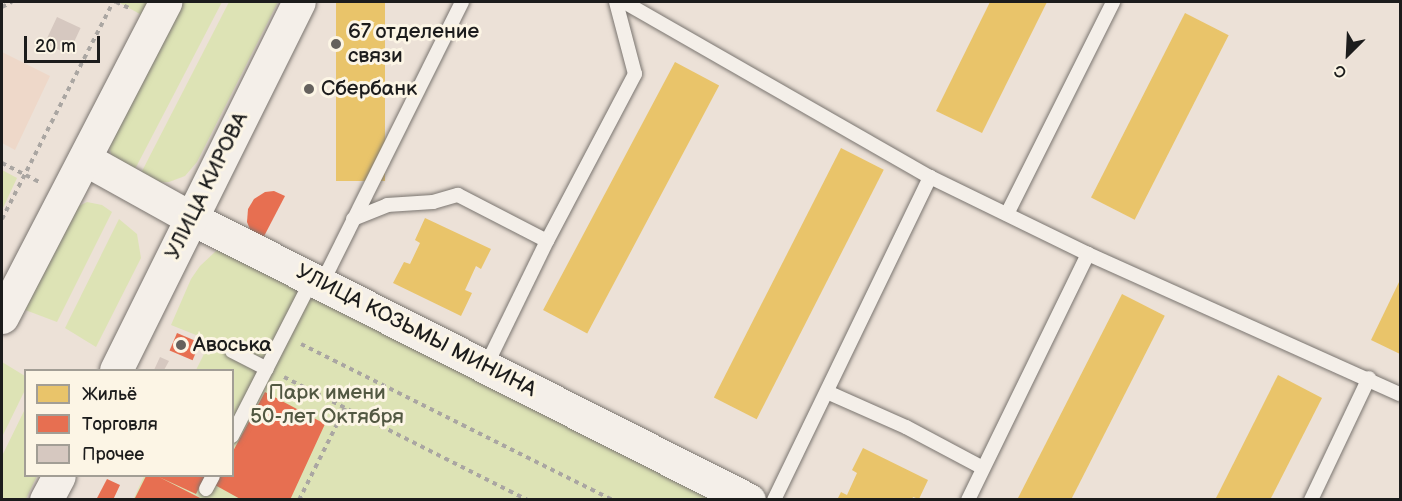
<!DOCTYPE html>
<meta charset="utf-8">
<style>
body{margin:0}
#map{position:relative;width:1402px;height:501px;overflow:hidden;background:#ece1d7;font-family:"Balsamiq Sans",sans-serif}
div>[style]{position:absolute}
.built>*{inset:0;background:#eed8c9}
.green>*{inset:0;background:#dde3b5}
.homes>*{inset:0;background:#e9c46a;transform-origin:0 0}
.shops>*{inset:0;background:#e76f51;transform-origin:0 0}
.building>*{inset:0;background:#d6c8c0;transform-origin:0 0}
.path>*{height:4px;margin-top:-2px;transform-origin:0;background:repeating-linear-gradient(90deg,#aaa6a2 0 4.5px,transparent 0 9px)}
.roads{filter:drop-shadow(0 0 2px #7a7570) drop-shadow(0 0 2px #7a7570)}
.service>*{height:14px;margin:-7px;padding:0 7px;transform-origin:7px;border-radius:7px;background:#f4efe9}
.tertiary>*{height:33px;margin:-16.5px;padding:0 16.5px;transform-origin:16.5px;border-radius:16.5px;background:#f4efe9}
.secondary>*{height:33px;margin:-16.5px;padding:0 16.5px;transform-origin:16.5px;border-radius:16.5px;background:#f4efe9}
.dots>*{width:16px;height:16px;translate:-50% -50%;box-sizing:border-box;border:3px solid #fcf5e5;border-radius:50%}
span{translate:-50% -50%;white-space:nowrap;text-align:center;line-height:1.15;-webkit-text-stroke:6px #fcf5e5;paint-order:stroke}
.poi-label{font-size:21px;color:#1c1c1c}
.left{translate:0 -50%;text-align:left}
.street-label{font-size:21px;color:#1c1c1c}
.park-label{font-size:21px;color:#525842}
.frame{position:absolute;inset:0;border:3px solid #1c1c1c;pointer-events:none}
.legend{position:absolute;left:24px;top:369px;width:210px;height:108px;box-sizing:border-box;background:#fcf5e5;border:2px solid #a29e95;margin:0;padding:8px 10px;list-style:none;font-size:18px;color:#1c1c1c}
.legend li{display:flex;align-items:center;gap:12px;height:30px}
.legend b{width:30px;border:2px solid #a29e95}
.north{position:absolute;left:1318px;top:24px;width:60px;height:60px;-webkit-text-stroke:4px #fcf5e5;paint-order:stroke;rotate:204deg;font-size:16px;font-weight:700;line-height:24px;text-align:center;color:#1c1c1c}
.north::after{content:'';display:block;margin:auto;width:21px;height:27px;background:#1c1c1c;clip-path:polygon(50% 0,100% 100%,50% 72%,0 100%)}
.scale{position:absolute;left:24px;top:36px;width:76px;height:27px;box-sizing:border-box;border:3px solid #1c1c1c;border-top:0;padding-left:8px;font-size:18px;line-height:21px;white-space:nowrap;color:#1c1c1c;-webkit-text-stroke:4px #fcf5e5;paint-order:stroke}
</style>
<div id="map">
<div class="built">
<div style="clip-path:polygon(2px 52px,50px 76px,15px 150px,2px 143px)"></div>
</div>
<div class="green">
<div style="clip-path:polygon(118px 2px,158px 2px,149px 19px)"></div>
<div style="clip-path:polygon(178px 2px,222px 2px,133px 173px,112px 158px,109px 145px)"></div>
<div style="clip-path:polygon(229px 2px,278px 2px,197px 162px,185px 176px,169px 182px,154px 183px,139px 177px)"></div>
<div style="clip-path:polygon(2px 170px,17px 178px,2px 210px)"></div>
<div style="clip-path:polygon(87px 202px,102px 205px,112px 212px,57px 322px,20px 308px,71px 210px)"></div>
<div style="clip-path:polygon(119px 219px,137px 234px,141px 258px,96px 347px,65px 328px)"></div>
<div style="clip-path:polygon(226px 246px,714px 500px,133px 500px,144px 476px,232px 476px,232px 370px,196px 370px,208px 346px,201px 337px,171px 325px,191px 279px,200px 266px,216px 251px)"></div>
<div style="clip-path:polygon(2px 362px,25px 376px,26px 388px,2px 437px)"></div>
<div style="clip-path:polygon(25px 409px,26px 476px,37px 476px,26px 499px,2px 499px,2px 456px)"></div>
</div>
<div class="homes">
<div style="left:336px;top:2px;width:49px;height:179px"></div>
<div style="clip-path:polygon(990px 2px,1047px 2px,982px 133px,936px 111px)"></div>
<div style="left:1185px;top:13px;width:49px;height:207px;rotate:27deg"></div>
<div style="left:675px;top:62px;width:50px;height:281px;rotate:28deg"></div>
<div style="left:841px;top:148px;width:48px;height:280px;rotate:27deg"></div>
<div style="clip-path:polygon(425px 218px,491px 249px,481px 269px,476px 266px,465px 290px,472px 293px,461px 316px,393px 283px,404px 262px,410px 264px,420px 243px,415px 240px)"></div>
<div style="clip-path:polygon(1400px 280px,1400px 354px,1371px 340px)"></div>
<div style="left:1122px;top:294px;width:48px;height:231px;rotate:27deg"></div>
<div style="clip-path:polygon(1278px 375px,1322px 398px,1270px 500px,1215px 500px)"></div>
<div style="clip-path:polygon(863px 448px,928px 480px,919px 499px,913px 497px,912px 500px,837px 500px,841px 492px,847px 495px,857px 473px,852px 470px)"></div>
</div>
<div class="shops">
<div style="clip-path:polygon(274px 191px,285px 196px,261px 242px,251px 232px,247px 222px,248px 209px,254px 199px,265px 192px)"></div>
<div style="left:177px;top:333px;width:25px;height:19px;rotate:23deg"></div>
<div style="clip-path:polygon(265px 392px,325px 424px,290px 500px,242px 500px,215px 485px,220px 476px,232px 476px,232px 453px)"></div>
<div style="clip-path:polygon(146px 476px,205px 476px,196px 494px,159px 477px,204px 500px,134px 500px)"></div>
<div style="clip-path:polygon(107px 479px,120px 485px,113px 500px,96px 500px)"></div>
</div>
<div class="building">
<div style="left:57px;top:17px;width:26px;height:29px;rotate:25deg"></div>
<div style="clip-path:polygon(160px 357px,169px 361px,164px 370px,154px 370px)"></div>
</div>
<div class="path">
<div style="left:116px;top:2px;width:17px;rotate:25deg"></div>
<div style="left:2px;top:7px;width:11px;rotate:-27deg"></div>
<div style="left:2px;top:163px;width:44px;rotate:27.1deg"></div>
<div style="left:2px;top:219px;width:244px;rotate:-62.9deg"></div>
<div style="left:301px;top:344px;width:348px;rotate:26.6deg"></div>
<div style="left:284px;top:377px;width:272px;rotate:26.8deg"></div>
<div style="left:299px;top:500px;width:103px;rotate:-63.4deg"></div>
</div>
<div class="roads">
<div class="service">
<div style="left:624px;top:2px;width:353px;rotate:29.8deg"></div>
<div style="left:930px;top:177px;width:176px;rotate:26deg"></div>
<div style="left:1088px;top:254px;width:342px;rotate:24.2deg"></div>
<div style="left:1007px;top:214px;width:237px;rotate:-63.4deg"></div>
<div style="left:353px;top:219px;width:37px;rotate:-22deg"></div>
<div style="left:387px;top:205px;width:46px;rotate:-3.7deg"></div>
<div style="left:433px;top:202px;width:26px;rotate:-16deg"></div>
<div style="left:458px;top:195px;width:100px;rotate:27.3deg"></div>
<div style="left:547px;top:241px;width:189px;rotate:-62.2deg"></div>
<div style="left:635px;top:74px;width:74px;rotate:-104.8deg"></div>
<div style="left:322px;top:283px;width:314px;rotate:-63.5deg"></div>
<div style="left:232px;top:351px;width:39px;rotate:27deg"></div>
<div style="left:486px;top:366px;width:139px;rotate:-64deg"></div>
<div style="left:827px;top:392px;width:86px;rotate:23.9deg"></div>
<div style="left:906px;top:427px;width:87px;rotate:28deg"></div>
<div style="left:232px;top:436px;width:178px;rotate:-62.9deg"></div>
<div style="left:206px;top:489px;width:15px;rotate:-62deg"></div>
<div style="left:774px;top:500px;width:359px;rotate:-64.2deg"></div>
<div style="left:968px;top:500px;width:274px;rotate:-64deg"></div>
<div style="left:1311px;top:500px;width:135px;rotate:-64.6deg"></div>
</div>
<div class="tertiary">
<div style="left:85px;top:159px;width:121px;rotate:29.1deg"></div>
<div style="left:191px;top:218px;width:625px;rotate:26.81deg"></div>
</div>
<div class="secondary">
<div style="left:2px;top:317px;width:355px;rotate:-62.6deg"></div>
<div style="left:116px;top:370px;width:411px;rotate:-63.6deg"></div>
<div style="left:46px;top:500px;width:27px;rotate:-62deg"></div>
</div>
</div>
<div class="dots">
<div style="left:336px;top:44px;background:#65615d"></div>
<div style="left:309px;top:89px;background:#65615d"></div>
<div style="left:181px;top:345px;background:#65615d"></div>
</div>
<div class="poi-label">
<span class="left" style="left:348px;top:44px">67 отделение<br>связи</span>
<span class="left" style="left:321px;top:89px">Сбербанк</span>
<span class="left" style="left:193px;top:345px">Авоська</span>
</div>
<div class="street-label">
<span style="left:207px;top:186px;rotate:-64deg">УЛИЦА КИРОВА</span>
<span style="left:416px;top:331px;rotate:27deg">УЛИЦА КОЗЬМЫ МИНИНА</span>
</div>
<div class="park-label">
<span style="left:327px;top:405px">Парк имени<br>50-лет Октября</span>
</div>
<div class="frame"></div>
<ul class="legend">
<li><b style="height:16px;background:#e9c46a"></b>Жильё</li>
<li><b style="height:16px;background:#e76f51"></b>Торговля</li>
<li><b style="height:16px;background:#d6c8c0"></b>Прочее</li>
</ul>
<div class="north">С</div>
<div class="scale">20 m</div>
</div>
